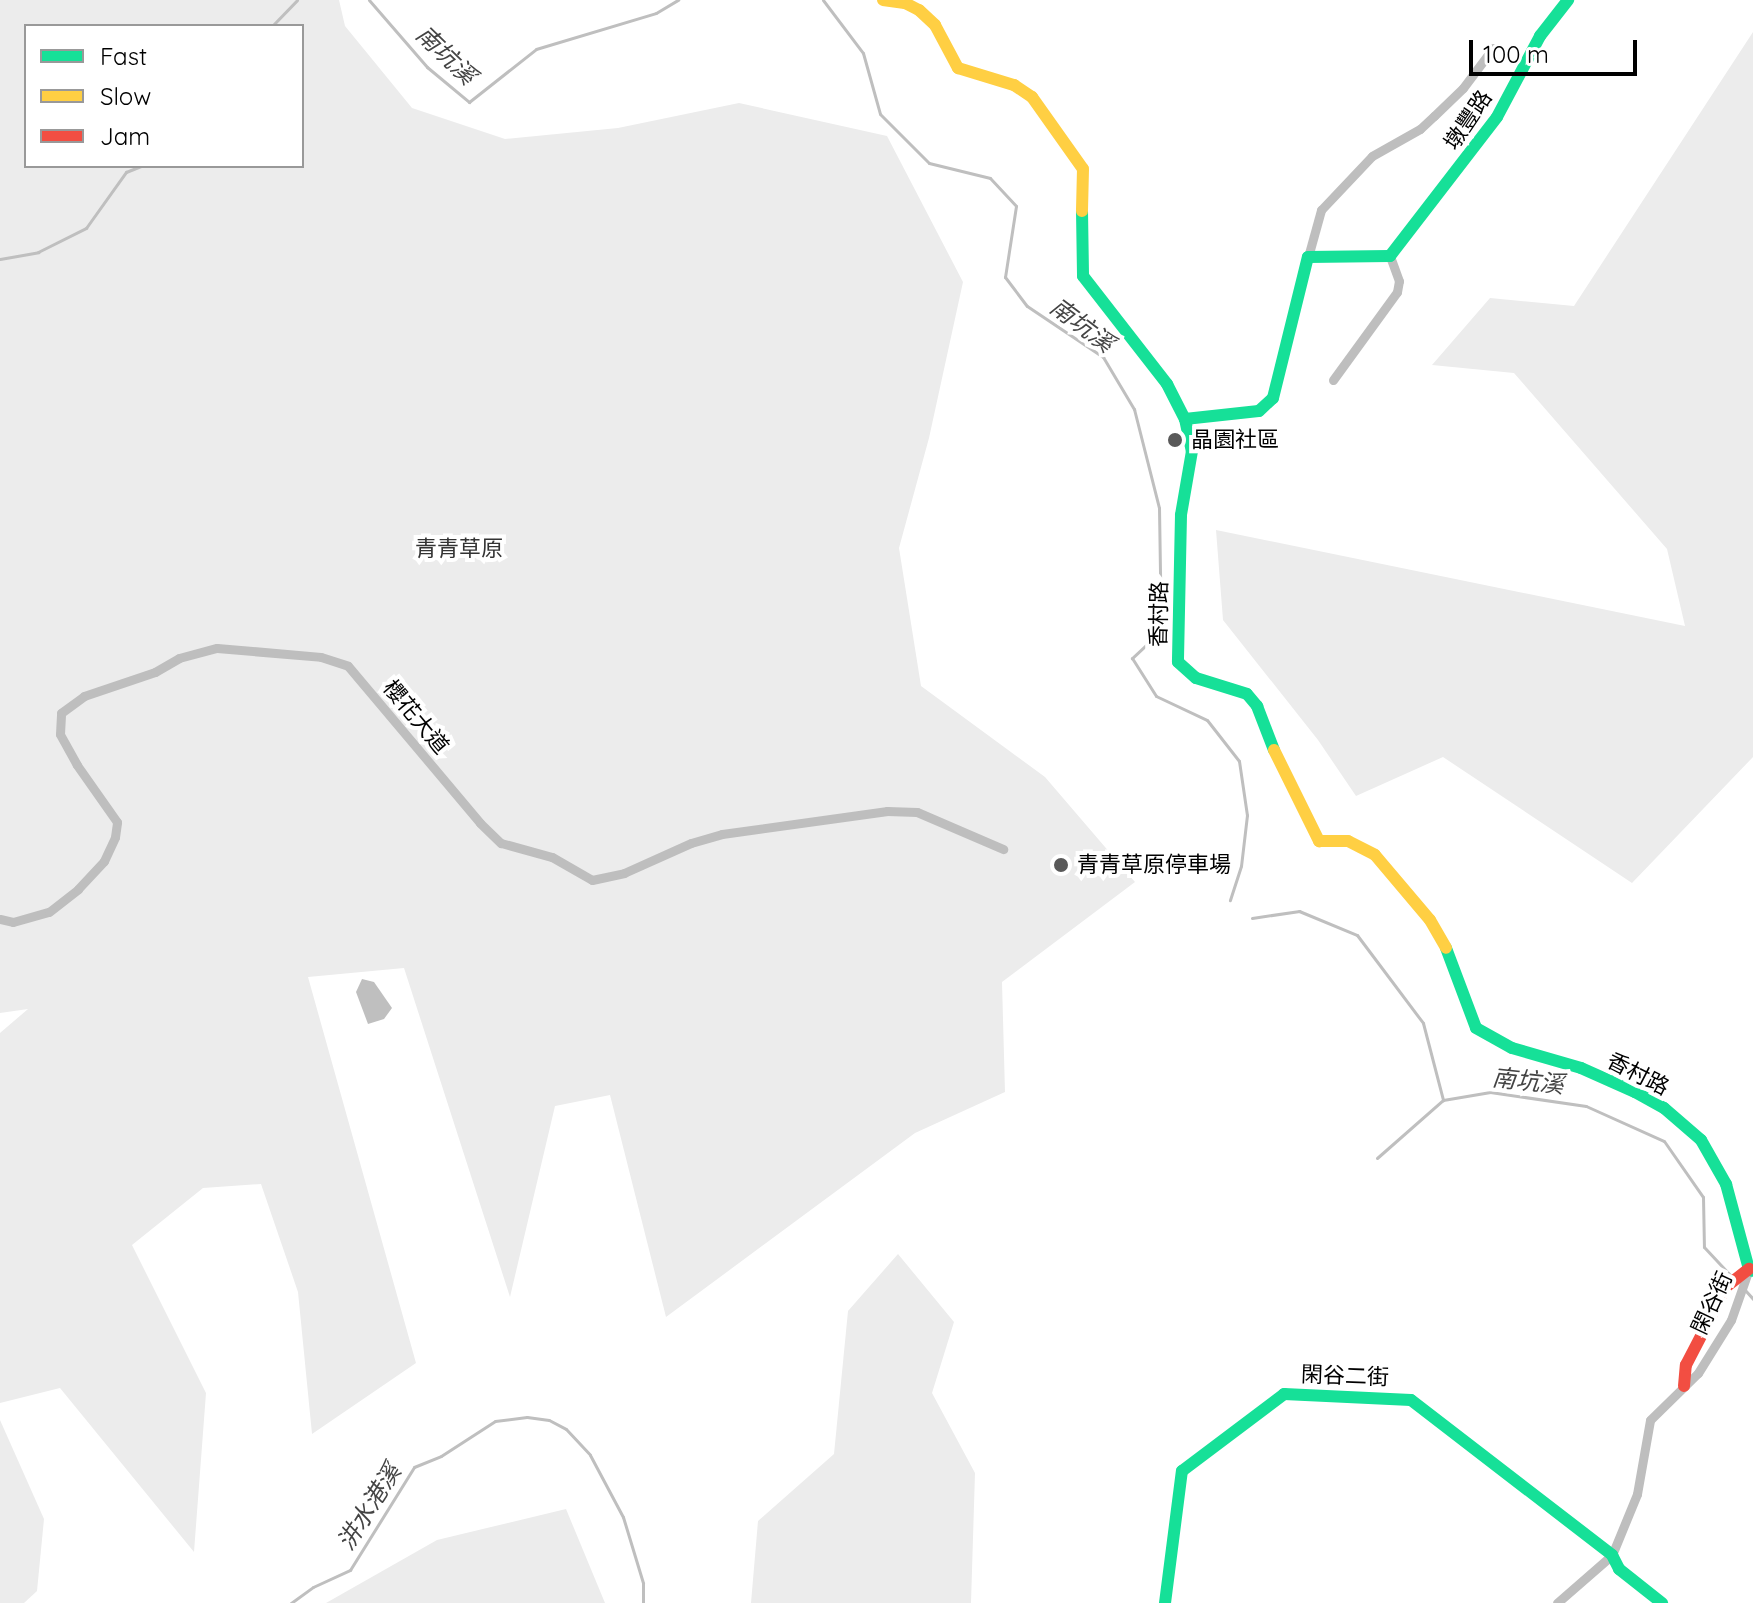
<!DOCTYPE html>
<meta charset="utf-8">
<style>
body{margin:0}
#map{position:relative;width:1753px;height:1603px;overflow:hidden;background:#fff;font-family:Quicksand,"Noto Sans TC",sans-serif}
div>[style]{position:absolute}
.green>*{inset:0;background:#ececec}
.water>*{inset:0;background:#bfbfbf}
.stream>*{height:3px;margin:-1.5px;padding:0 1.5px;transform-origin:1.5px;border-radius:1.5px;background:#bfbfbf}
.street>*{height:9px;margin:-4.5px;padding:0 4.5px;transform-origin:4.5px;border-radius:4.5px;background:#bebebe}
.fast>*{height:12px;margin:-6px;padding:0 6px;transform-origin:6px;border-radius:6px;background:#16e098}
.slow>*{height:12px;margin:-6px;padding:0 6px;transform-origin:6px;border-radius:6px;background:#ffcf43}
.jam>*{height:12px;margin:-6px;padding:0 6px;transform-origin:6px;border-radius:6px;background:#f24e42}
.dots>*{width:22px;height:22px;translate:-50% -50%;box-sizing:border-box;border:4px solid #fff;border-radius:50%}
span{translate:-50% -50%;white-space:nowrap;text-align:center;line-height:1.15;-webkit-text-stroke:8px #fff;paint-order:stroke}
.street-label{font-size:22px;color:#000}
.poi-label{font-size:22px;color:#000}
.left{translate:0 -50%;text-align:left}
.park-label{font-size:22px;color:#333}
.water-label{font-size:24px;color:#444;font-style:italic}
.legend{position:absolute;left:24px;top:24px;width:280px;height:144px;box-sizing:border-box;background:#fff;border:2px solid #999;margin:0;padding:10px 14px;list-style:none;font-size:24px;color:#000}
.legend li{display:flex;align-items:center;gap:16px;height:40px}
.legend b{width:40px;border:2px solid #999}
.scale{position:absolute;left:1469px;top:40px;width:168px;height:36px;box-sizing:border-box;border:4px solid #000;border-top:0;padding-left:10px;font-size:24px;line-height:28px;white-space:nowrap;color:#000;-webkit-text-stroke:6px #fff;paint-order:stroke}
</style>
<div id="map">
<div class="green">
<div style="clip-path:polygon(evenodd,0 0,339px 0,345px 26px,412px 108px,505px 139px,618px 128px,739px 103px,887px 136px,963px 282px,929px 438px,899px 548px,921px 686px,1045px 777px,1135px 882px,1002px 982px,1005px 1092px,915px 1133px,666px 1317px,610px 1095px,555px 1106px,510px 1297px,404px 968px,308px 977px,416px 1363px,312px 1434px,298px 1292px,261px 1184px,203px 1188px,132px 1245px,206px 1393px,194px 1552px,60px 1388px,0 1403px,0 1033px,28px 1009px,0 1013px,0 0,26px 26px,302px 26px,302px 166px,26px 166px,26px 26px)"></div>
<div style="clip-path:polygon(1753px 32px,1753px 757px,1632px 883px,1443px 757px,1356px 796px,1318px 740px,1223px 620px,1216px 530px,1685px 626px,1667px 549px,1514px 373px,1432px 365px,1490px 298px,1574px 306px)"></div>
<div style="clip-path:polygon(898px 1254px,954px 1322px,932px 1393px,975px 1473px,971px 1603px,751px 1603px,758px 1521px,834px 1454px,848px 1311px)"></div>
<div style="clip-path:polygon(0 1420px,44px 1519px,37px 1591px,24px 1603px,0 1603px)"></div>
<div style="clip-path:polygon(566px 1509px,605px 1603px,326px 1603px,437px 1540px)"></div>
</div>
<div class="water">
<div style="clip-path:polygon(362px 979px,374px 982px,392px 1008px,384px 1019px,368px 1024px,356px 992px)"></div>
</div>
<div class="stream">
<div style="left:369px;top:0;width:89px;rotate:49.1deg"></div>
<div style="left:427px;top:67px;width:55px;rotate:39.8deg"></div>
<div style="left:469px;top:102px;width:85px;rotate:-38.3deg"></div>
<div style="left:536px;top:49px;width:125px;rotate:-16.7deg"></div>
<div style="left:656px;top:13px;width:26px;rotate:-31deg"></div>
<div style="left:823px;top:0;width:66px;rotate:53deg"></div>
<div style="left:863px;top:53px;width:63px;rotate:74.4deg"></div>
<div style="left:880px;top:114px;width:69px;rotate:45deg"></div>
<div style="left:929px;top:163px;width:63px;rotate:13.8deg"></div>
<div style="left:990px;top:178px;width:38px;rotate:47deg"></div>
<div style="left:1016px;top:206px;width:72px;rotate:98.8deg"></div>
<div style="left:1005px;top:277px;width:36px;rotate:53deg"></div>
<div style="left:1027px;top:306px;width:92px;rotate:33.9deg"></div>
<div style="left:1103px;top:357px;width:61px;rotate:59.2deg"></div>
<div style="left:1134px;top:409px;width:102px;rotate:75.8deg"></div>
<div style="left:1159px;top:508px;width:123px;rotate:89.1deg"></div>
<div style="left:1161px;top:631px;width:40px;rotate:137deg"></div>
<div style="left:1132px;top:658px;width:45px;rotate:57.7deg"></div>
<div style="left:1156px;top:696px;width:56px;rotate:25.2deg"></div>
<div style="left:1207px;top:720px;width:52px;rotate:52deg"></div>
<div style="left:1239px;top:761px;width:55px;rotate:81.6deg"></div>
<div style="left:1247px;top:815px;width:51px;rotate:96.7deg"></div>
<div style="left:1241px;top:866px;width:36px;rotate:108deg"></div>
<div style="left:272px;top:26px;width:36px;rotate:-46deg"></div>
<div style="left:0;top:259px;width:39px;rotate:-10deg"></div>
<div style="left:38px;top:252px;width:54px;rotate:-26.6deg"></div>
<div style="left:86px;top:228px;width:69px;rotate:-54.5deg"></div>
<div style="left:126px;top:172px;width:16px;rotate:-22deg"></div>
<div style="left:1252px;top:918px;width:48px;rotate:-8.5deg"></div>
<div style="left:1299px;top:911px;width:63px;rotate:22.5deg"></div>
<div style="left:1357px;top:935px;width:110px;rotate:53.1deg"></div>
<div style="left:1423px;top:1023px;width:80px;rotate:75.4deg"></div>
<div style="left:1443px;top:1100px;width:48px;rotate:-9.7deg"></div>
<div style="left:1490px;top:1092px;width:97px;rotate:8.3deg"></div>
<div style="left:1586px;top:1106px;width:85px;rotate:24.2deg"></div>
<div style="left:1664px;top:1141px;width:68px;rotate:55.1deg"></div>
<div style="left:1703px;top:1197px;width:50px;rotate:88.9deg"></div>
<div style="left:1704px;top:1247px;width:40px;rotate:47deg"></div>
<div style="left:1377px;top:1158px;width:88px;rotate:-41.3deg"></div>
<div style="left:1745px;top:1290px;width:12px;rotate:48deg"></div>
<div style="left:291px;top:1603px;width:27px;rotate:-36deg"></div>
<div style="left:313px;top:1587px;width:41px;rotate:-24.7deg"></div>
<div style="left:350px;top:1570px;width:121px;rotate:-58.1deg"></div>
<div style="left:414px;top:1467px;width:29px;rotate:-22deg"></div>
<div style="left:441px;top:1456px;width:64px;rotate:-32.9deg"></div>
<div style="left:495px;top:1421px;width:32px;rotate:-7deg"></div>
<div style="left:527px;top:1417px;width:22px;rotate:8deg"></div>
<div style="left:549px;top:1420px;width:19px;rotate:28deg"></div>
<div style="left:566px;top:1429px;width:35px;rotate:47deg"></div>
<div style="left:590px;top:1455px;width:70px;rotate:62deg"></div>
<div style="left:623px;top:1517px;width:69px;rotate:73.1deg"></div>
<div style="left:643px;top:1583px;width:20px;rotate:90deg"></div>
</div>
<div class="street">
<div style="left:1308px;top:257px;width:49px;rotate:-74.5deg"></div>
<div style="left:1321px;top:210px;width:74px;rotate:-46.6deg"></div>
<div style="left:1372px;top:156px;width:55px;rotate:-29.4deg"></div>
<div style="left:1420px;top:129px;width:19px;rotate:-43deg"></div>
<div style="left:1434px;top:116px;width:40px;rotate:-44deg"></div>
<div style="left:1463px;top:88px;width:50px;rotate:-53.1deg"></div>
<div style="left:1333px;top:380px;width:109px;rotate:-54deg"></div>
<div style="left:1397px;top:292px;width:11px;rotate:-80deg"></div>
<div style="left:1399px;top:281px;width:27px;rotate:-110deg"></div>
<div style="left:0;top:919px;width:13px;rotate:13deg"></div>
<div style="left:13px;top:922px;width:37px;rotate:-16deg"></div>
<div style="left:49px;top:912px;width:37px;rotate:-38deg"></div>
<div style="left:78px;top:889px;width:38px;rotate:-47deg"></div>
<div style="left:104px;top:861px;width:26px;rotate:-65deg"></div>
<div style="left:115px;top:837px;width:15px;rotate:-82deg"></div>
<div style="left:117px;top:822px;width:70px;rotate:-125.1deg"></div>
<div style="left:77px;top:765px;width:35px;rotate:-119deg"></div>
<div style="left:60px;top:734px;width:21px;rotate:-87deg"></div>
<div style="left:61px;top:713px;width:29px;rotate:-36deg"></div>
<div style="left:84px;top:696px;width:75px;rotate:-18.7deg"></div>
<div style="left:155px;top:672px;width:28px;rotate:-30deg"></div>
<div style="left:179px;top:658px;width:39px;rotate:-15deg"></div>
<div style="left:217px;top:648px;width:104px;rotate:4.9deg"></div>
<div style="left:321px;top:657px;width:28px;rotate:18deg"></div>
<div style="left:348px;top:666px;width:205px;rotate:49.9deg"></div>
<div style="left:480px;top:823px;width:29px;rotate:44deg"></div>
<div style="left:501px;top:843px;width:53px;rotate:15.4deg"></div>
<div style="left:552px;top:857px;width:46px;rotate:29.9deg"></div>
<div style="left:592px;top:880px;width:33px;rotate:-12deg"></div>
<div style="left:624px;top:873px;width:73px;rotate:-24.1deg"></div>
<div style="left:691px;top:843px;width:32px;rotate:-16deg"></div>
<div style="left:722px;top:834px;width:167px;rotate:-7.9deg"></div>
<div style="left:887px;top:811px;width:30px;rotate:2deg"></div>
<div style="left:917px;top:812px;width:94px;rotate:23.3deg"></div>
<div style="left:1557px;top:1603px;width:73px;rotate:-41.1deg"></div>
<div style="left:1612px;top:1555px;width:66px;rotate:-67.7deg"></div>
<div style="left:1637px;top:1494px;width:75px;rotate:-80deg"></div>
<div style="left:1650px;top:1420px;width:67px;rotate:-44.4deg"></div>
<div style="left:1698px;top:1373px;width:62px;rotate:-58.1deg"></div>
<div style="left:1731px;top:1320px;width:54px;rotate:-70.6deg"></div>
</div>
<div class="fast">
<div style="left:1082px;top:211px;width:65px;rotate:89.1deg"></div>
<div style="left:1083px;top:276px;width:137px;rotate:52.1deg"></div>
<div style="left:1167px;top:384px;width:39px;rotate:63deg"></div>
<div style="left:1185px;top:419px;width:33px;rotate:78deg"></div>
<div style="left:1192px;top:451px;width:65px;rotate:99.8deg"></div>
<div style="left:1181px;top:515px;width:147px;rotate:91.2deg"></div>
<div style="left:1178px;top:662px;width:24px;rotate:42deg"></div>
<div style="left:1196px;top:678px;width:53px;rotate:17.4deg"></div>
<div style="left:1247px;top:694px;width:16px;rotate:50deg"></div>
<div style="left:1257px;top:706px;width:47px;rotate:68.9deg"></div>
<div style="left:1185px;top:419px;width:74px;rotate:-6.2deg"></div>
<div style="left:1259px;top:411px;width:19px;rotate:-43deg"></div>
<div style="left:1273px;top:398px;width:145px;rotate:-76.1deg"></div>
<div style="left:1308px;top:257px;width:82px;rotate:-0.7deg"></div>
<div style="left:1390px;top:256px;width:175px;rotate:-52.4deg"></div>
<div style="left:1497px;top:117px;width:92px;rotate:-62deg"></div>
<div style="left:1540px;top:36px;width:46px;rotate:-52.1deg"></div>
<div style="left:1446px;top:948px;width:85px;rotate:69.4deg"></div>
<div style="left:1476px;top:1028px;width:41px;rotate:29.1deg"></div>
<div style="left:1512px;top:1048px;width:72px;rotate:16.2deg"></div>
<div style="left:1581px;top:1068px;width:59px;rotate:24deg"></div>
<div style="left:1635px;top:1092px;width:33px;rotate:29deg"></div>
<div style="left:1664px;top:1108px;width:49px;rotate:40.9deg"></div>
<div style="left:1701px;top:1140px;width:51px;rotate:60.4deg"></div>
<div style="left:1726px;top:1184px;width:88px;rotate:74.9deg"></div>
<div style="left:1749px;top:1269px;width:4px;rotate:27deg"></div>
<div style="left:1165px;top:1603px;width:133px;rotate:-82.7deg"></div>
<div style="left:1182px;top:1471px;width:128px;rotate:-37deg"></div>
<div style="left:1284px;top:1394px;width:127px;rotate:2.7deg"></div>
<div style="left:1411px;top:1400px;width:254px;rotate:37.6deg"></div>
<div style="left:1612px;top:1555px;width:16px;rotate:63deg"></div>
<div style="left:1619px;top:1569px;width:55px;rotate:38.3deg"></div>
</div>
<div class="slow">
<div style="left:883px;top:0;width:22px;rotate:8deg"></div>
<div style="left:905px;top:3px;width:16px;rotate:27deg"></div>
<div style="left:919px;top:10px;width:22px;rotate:43deg"></div>
<div style="left:935px;top:25px;width:49px;rotate:61.9deg"></div>
<div style="left:958px;top:68px;width:59px;rotate:16.9deg"></div>
<div style="left:1014px;top:85px;width:22px;rotate:34deg"></div>
<div style="left:1032px;top:97px;width:88px;rotate:54.7deg"></div>
<div style="left:1083px;top:169px;width:42px;rotate:91.4deg"></div>
<div style="left:1274px;top:750px;width:102px;rotate:63.7deg"></div>
<div style="left:1319px;top:841px;width:29px"></div>
<div style="left:1348px;top:841px;width:30px;rotate:27deg"></div>
<div style="left:1375px;top:855px;width:85px;rotate:49.8deg"></div>
<div style="left:1430px;top:920px;width:32px;rotate:60deg"></div>
</div>
<div class="jam">
<div style="left:1684px;top:1386px;width:21px;rotate:-85deg"></div>
<div style="left:1686px;top:1365px;width:89px;rotate:-62.6deg"></div>
<div style="left:1727px;top:1286px;width:28px;rotate:-38deg"></div>
</div>
<div class="dots">
<div style="left:1175px;top:440px;background:#595959"></div>
<div style="left:1061px;top:865px;background:#595959"></div>
</div>
<div class="street-label">
<span style="left:1468px;top:120px;rotate:-56deg">墩豐路</span>
<span style="left:1159px;top:614px;rotate:-89deg">香村路</span>
<span style="left:416px;top:717px;rotate:50deg">櫻花大道</span>
<span style="left:1638px;top:1074px;rotate:27deg">香村路</span>
<span style="left:1712px;top:1303px;rotate:-65deg">閑谷街</span>
<span style="left:1345px;top:1376px;rotate:2deg">閑谷二街</span>
</div>
<div class="poi-label">
<span class="left" style="left:1191px;top:440px">晶園社區</span>
<span class="left" style="left:1077px;top:865px">青青草原停車場</span>
</div>
<div class="park-label">
<span style="left:459px;top:549px">青青草原</span>
</div>
<div class="water-label">
<span style="left:446px;top:55px;rotate:44deg">南坑溪</span>
<span style="left:1082px;top:325px;rotate:37deg">南坑溪</span>
<span style="left:1528px;top:1081px;rotate:6deg">南坑溪</span>
<span style="left:369px;top:1507px;rotate:-58deg">汫水港溪</span>
</div>
<ul class="legend">
<li><b style="height:10px;background:#16e098"></b>Fast</li>
<li><b style="height:10px;background:#ffcf43"></b>Slow</li>
<li><b style="height:10px;background:#f24e42"></b>Jam</li>
</ul>
<div class="scale">100 m</div>
</div>
